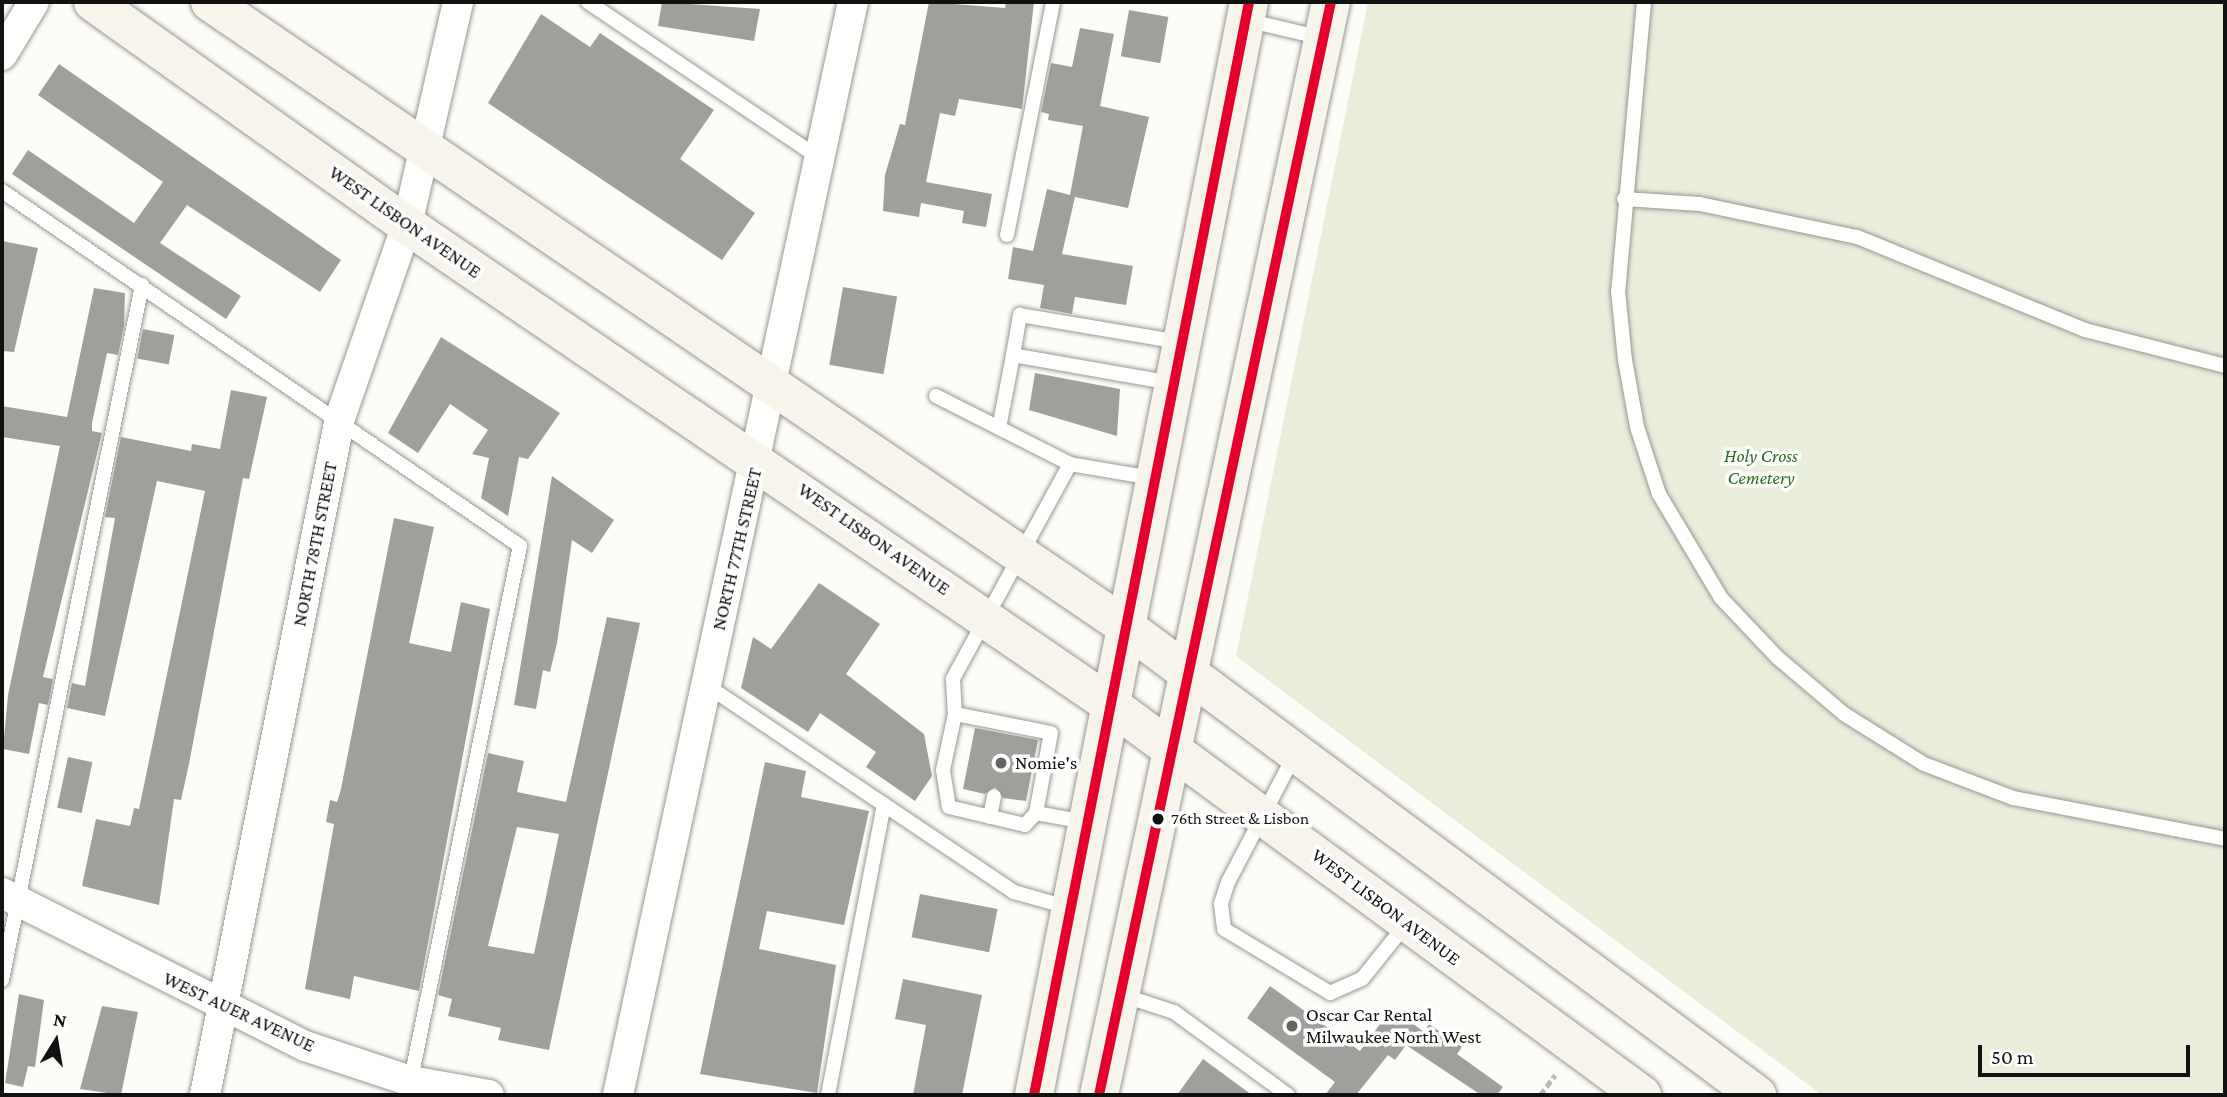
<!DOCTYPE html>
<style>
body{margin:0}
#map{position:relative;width:2227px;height:1097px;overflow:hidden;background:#fdfcf7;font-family:"Crimson Pro",serif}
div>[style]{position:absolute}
.cemetery>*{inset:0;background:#e9eedb}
.building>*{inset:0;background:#a19f9c;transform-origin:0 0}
.path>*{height:4.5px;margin-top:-2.25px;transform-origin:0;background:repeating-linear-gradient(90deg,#b9b9b8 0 7px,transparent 0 10.5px)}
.roads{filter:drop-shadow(0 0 2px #979795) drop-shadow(0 0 2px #979795)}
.lane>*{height:14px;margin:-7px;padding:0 7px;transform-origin:7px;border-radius:7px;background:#fffffe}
.street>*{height:30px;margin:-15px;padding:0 15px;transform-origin:15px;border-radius:15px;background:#fffffe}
.secondary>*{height:38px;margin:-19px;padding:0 19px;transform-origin:19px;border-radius:19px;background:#f6f4eb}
.bus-1>*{height:10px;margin:-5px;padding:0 5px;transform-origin:5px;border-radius:5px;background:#e4002b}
.dots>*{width:19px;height:19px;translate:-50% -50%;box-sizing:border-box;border:4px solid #fff;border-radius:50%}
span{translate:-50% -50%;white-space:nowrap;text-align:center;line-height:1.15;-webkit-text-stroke:7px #fff;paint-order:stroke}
.bus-label{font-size:17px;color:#111}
.left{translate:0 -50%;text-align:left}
.street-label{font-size:19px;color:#111}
.park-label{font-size:19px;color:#2f6b1f;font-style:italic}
.poi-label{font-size:19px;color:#111}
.frame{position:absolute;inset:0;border:4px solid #111;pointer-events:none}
.north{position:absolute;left:21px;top:1006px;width:70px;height:70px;-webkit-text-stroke:5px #fff;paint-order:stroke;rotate:11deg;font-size:19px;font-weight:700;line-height:28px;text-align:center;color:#111}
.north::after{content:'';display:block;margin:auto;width:24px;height:32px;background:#111;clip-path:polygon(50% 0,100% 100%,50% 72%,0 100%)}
.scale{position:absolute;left:1978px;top:1045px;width:212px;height:32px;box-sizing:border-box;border:4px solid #111;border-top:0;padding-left:9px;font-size:21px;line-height:24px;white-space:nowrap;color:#111;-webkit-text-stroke:5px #fff;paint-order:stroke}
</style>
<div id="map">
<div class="cemetery">
<div style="clip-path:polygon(1368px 2px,2225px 2px,2225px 1095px,1822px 1095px,1236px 656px)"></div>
</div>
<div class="building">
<div style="clip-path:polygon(662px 2px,760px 9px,754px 41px,658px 26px)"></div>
<div style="clip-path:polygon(929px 2px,1005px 8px,1006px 2px,1034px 2px,1022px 109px,959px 99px,955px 116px,940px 113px,926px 182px,992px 194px,986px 227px,962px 223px,964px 211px,921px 203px,919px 217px,883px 211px,885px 175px,900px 124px,905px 125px)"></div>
<div style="left:1129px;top:10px;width:40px;height:47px;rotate:10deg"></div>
<div style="clip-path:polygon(541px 14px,590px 47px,600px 33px,714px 110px,680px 159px,755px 213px,722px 260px,488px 103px)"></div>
<div style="clip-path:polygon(1080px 28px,1114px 34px,1100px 106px,1149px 117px,1128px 208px,1075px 197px,1062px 254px,1133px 266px,1126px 305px,1075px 297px,1072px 314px,1040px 308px,1044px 285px,1008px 279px,1013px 247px,1033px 251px,1047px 189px,1070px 195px,1083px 126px,1048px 120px,1049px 114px,1041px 112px,1051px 63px,1072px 67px)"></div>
<div style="clip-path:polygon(59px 64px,341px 260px,320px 292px,187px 205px,160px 243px,241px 296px,226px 319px,12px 174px,28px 150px,134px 223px,163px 182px,38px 95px)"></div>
<div style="clip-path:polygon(2px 241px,38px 248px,14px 352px,2px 351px)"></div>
<div style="left:843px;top:287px;width:55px;height:79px;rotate:10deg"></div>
<div style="clip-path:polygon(94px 288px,125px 293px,124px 326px,118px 355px,107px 353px,92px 423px,92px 431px,102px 433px,43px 677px,53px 679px,48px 705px,39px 703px,29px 754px,3px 749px,8px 695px,60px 446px,2px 437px,2px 406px,67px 417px)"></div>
<div style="left:143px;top:329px;width:32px;height:30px;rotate:11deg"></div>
<div style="clip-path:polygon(441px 337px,560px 413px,528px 459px,519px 457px,508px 516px,481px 498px,489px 458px,472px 454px,488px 430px,450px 404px,418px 453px,388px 433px)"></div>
<div style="clip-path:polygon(1035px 373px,1120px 389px,1117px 436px,1029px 410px)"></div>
<div style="clip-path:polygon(231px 390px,267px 397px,249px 479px,243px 478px,189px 764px,181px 800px,174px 799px,159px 905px,82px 886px,96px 819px,130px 826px,134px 808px,139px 809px,205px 491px,157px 481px,105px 716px,67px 708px,72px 683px,85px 686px,115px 518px,105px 517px,121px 437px,191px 451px,192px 444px,220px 449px)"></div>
<div style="clip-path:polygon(552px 476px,614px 520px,592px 553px,572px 540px,557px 643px,550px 672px,543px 670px,536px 709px,514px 705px)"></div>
<div style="clip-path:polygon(394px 518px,434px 527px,409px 643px,451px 652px,461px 602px,490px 609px,419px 991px,354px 976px,350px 999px,305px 989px,334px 824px,326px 822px,330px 800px,337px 802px,341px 789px)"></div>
<div style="clip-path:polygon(819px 583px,880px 624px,846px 674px,924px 734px,932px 776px,915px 801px,866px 767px,876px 752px,820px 713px,808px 732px,741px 688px,753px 637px,771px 649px)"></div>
<div style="clip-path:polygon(evenodd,607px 617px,640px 623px,549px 1050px,498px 1040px,501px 1028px,448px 1016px,452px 999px,438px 995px,488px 753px,524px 761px,517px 792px,566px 802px,607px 617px,517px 827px,559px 834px,534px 954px,488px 946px,517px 827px)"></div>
<div style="clip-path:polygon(975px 728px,1038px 740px,1026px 801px,1003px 798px,995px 787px,985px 794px,963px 789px)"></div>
<div style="left:68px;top:757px;width:25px;height:52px;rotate:12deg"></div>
<div style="clip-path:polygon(765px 762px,806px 771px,801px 797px,869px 811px,844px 925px,767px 911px,759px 949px,836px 965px,817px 1093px,700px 1074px)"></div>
<div style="left:920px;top:894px;width:79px;height:44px;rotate:11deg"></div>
<div style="clip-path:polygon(903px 979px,982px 995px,962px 1095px,913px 1095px,926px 1025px,895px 1019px)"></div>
<div style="clip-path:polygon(1270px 986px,1360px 1051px,1392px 1008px,1424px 1032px,1429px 1024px,1462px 1047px,1457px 1054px,1503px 1087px,1497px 1095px,1481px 1095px,1406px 1045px,1395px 1060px,1388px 1055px,1356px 1095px,1325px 1095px,1335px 1082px,1247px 1018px)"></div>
<div style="clip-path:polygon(19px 994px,44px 1000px,35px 1067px,28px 1066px,23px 1087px,5px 1083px)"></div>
<div style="clip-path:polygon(102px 1006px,138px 1012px,121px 1095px,80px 1089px)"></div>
<div style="clip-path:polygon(1203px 1059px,1252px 1095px,1177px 1095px)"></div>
</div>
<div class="path">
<div style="left:1540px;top:1095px;width:25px;rotate:-53deg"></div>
</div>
<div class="roads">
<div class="lane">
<div style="left:588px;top:2px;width:281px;rotate:34deg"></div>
<div style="left:1644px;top:2px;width:290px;rotate:95.1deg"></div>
<div style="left:1618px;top:291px;width:69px;rotate:84.2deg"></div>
<div style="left:1625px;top:360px;width:68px;rotate:79.8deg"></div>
<div style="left:1637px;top:427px;width:71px;rotate:71.8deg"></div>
<div style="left:1659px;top:494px;width:121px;rotate:59.2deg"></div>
<div style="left:1721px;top:598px;width:83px;rotate:46.5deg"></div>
<div style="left:1778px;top:658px;width:87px;rotate:40.3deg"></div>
<div style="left:1844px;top:714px;width:94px;rotate:32deg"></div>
<div style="left:1924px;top:764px;width:95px;rotate:20.9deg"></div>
<div style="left:2013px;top:798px;width:216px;rotate:10.9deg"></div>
<div style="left:1246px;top:20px;width:78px;rotate:13.3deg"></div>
<div style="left:2px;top:191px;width:628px;rotate:34.42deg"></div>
<div style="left:520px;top:546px;width:549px;rotate:101.56deg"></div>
<div style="left:1624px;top:199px;width:76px;rotate:3.8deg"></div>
<div style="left:1700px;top:204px;width:160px;rotate:11.9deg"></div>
<div style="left:1857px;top:237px;width:246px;rotate:22.2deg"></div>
<div style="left:2085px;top:330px;width:145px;rotate:14.4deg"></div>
<div style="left:1007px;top:235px;width:237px;rotate:-78.8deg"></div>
<div style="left:1013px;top:355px;width:41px;rotate:-80.1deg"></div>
<div style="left:1020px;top:315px;width:161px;rotate:9.6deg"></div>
<div style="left:936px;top:396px;width:150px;rotate:26.9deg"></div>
<div style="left:1070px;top:464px;width:245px;rotate:118.6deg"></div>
<div style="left:953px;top:679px;width:35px;rotate:87deg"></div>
<div style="left:955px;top:714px;width:57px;rotate:102.1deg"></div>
<div style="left:943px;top:770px;width:37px;rotate:81deg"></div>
<div style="left:949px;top:807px;width:78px;rotate:13.3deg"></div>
<div style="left:1025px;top:825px;width:16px;rotate:-47deg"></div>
<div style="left:1036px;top:813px;width:81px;rotate:-79.4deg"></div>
<div style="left:1051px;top:733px;width:98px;rotate:-168.8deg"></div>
<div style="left:999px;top:428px;width:74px;rotate:-79.1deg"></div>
<div style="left:1013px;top:355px;width:160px;rotate:10deg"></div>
<div style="left:1070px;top:464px;width:83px;rotate:9.7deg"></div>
<div style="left:706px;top:685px;width:371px;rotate:33.9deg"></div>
<div style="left:1014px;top:892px;width:58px;rotate:15.9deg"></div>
<div style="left:1294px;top:756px;width:142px;rotate:117.6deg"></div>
<div style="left:1228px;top:882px;width:23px;rotate:108deg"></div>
<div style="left:1221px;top:904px;width:25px;rotate:83deg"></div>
<div style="left:1224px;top:929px;width:124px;rotate:31.1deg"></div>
<div style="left:1330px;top:993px;width:35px;rotate:-24deg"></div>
<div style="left:1362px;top:979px;width:70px;rotate:-51.3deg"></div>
<div style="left:1036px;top:813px;width:51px;rotate:10.2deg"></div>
<div style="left:990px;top:817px;width:21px;rotate:-79deg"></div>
<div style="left:2px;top:980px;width:709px;rotate:-78.61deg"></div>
<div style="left:1122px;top:995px;width:55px;rotate:18.1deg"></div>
<div style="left:1174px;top:1012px;width:141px;rotate:36.1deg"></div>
<div style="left:828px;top:1095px;width:296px;rotate:-79.1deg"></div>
</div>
<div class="street">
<div style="left:2px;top:55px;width:62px;rotate:-58.9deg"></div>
<div style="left:2px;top:893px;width:339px;rotate:26.8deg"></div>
<div style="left:305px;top:1046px;width:112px;rotate:18.3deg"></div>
<div style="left:411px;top:1081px;width:79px;rotate:10.2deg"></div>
<div style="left:205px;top:1095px;width:690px;rotate:-78.72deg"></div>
<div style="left:340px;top:418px;width:204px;rotate:-70.9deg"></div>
<div style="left:407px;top:225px;width:229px;rotate:-77.1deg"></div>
<div style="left:618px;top:1095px;width:1118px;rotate:-77.87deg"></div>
</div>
<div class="secondary">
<div style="left:93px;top:2px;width:385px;rotate:35.4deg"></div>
<div style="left:407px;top:225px;width:847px;rotate:34.27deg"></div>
<div style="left:1107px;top:702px;width:664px;rotate:36.3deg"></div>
<div style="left:210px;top:2px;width:1104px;rotate:34.29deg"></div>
<div style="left:1122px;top:624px;width:791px;rotate:36.57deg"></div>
<div style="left:1034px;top:1095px;width:1114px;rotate:-78.87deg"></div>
<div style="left:1099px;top:1095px;width:1117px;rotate:-78.02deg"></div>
</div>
</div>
<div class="bus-1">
<div style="left:1034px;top:1095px;width:1114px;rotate:-78.87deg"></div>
<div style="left:1099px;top:1095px;width:1117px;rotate:-78.02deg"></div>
</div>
<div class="dots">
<div style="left:1001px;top:763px;background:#646362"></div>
<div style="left:1158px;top:819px;background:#111"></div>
<div style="left:1292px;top:1026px;background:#646362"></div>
</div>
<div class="bus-label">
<span class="left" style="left:1171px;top:819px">76th Street &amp; Lisbon</span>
</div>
<div class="street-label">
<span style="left:405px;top:222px;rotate:35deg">WEST LISBON AVENUE</span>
<span style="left:874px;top:539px;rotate:35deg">WEST LISBON AVENUE</span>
<span style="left:315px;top:544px;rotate:-79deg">NORTH 78TH STREET</span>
<span style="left:737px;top:549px;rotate:-77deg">NORTH 77TH STREET</span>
<span style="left:1386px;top:907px;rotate:37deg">WEST LISBON AVENUE</span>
<span style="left:239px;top:1012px;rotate:25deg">WEST AUER AVENUE</span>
</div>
<div class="park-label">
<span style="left:1761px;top:467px">Holy Cross<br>Cemetery</span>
</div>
<div class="poi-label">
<span class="left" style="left:1015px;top:763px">Nomie's</span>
<span class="left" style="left:1306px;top:1026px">Oscar Car Rental<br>Milwaukee North West</span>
</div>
<div class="frame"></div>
<div class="north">N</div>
<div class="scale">50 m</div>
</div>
